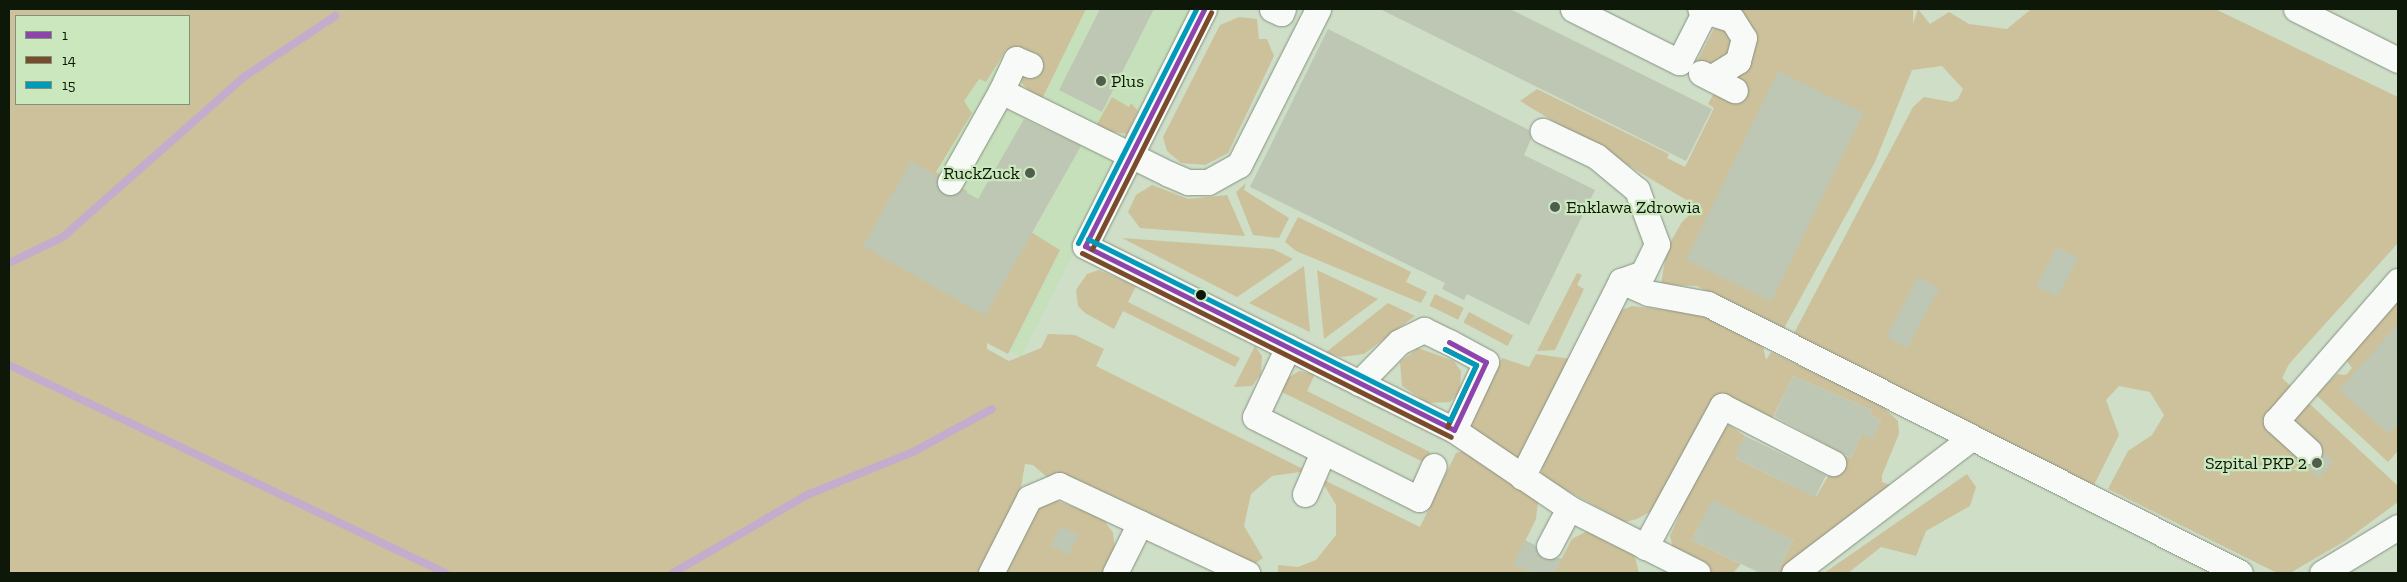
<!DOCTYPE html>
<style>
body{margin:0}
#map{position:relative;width:2407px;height:582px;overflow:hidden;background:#cedec7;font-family:"Zilla Slab",serif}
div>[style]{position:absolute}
.built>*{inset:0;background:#c6e0bb}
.green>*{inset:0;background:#cdc19c;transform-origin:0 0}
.stream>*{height:8px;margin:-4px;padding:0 4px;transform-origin:4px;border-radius:4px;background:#c4accc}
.building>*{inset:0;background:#bec7b4;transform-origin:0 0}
.roads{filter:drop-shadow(0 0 1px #869281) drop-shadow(0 0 1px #869281)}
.minor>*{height:25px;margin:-12.5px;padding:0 12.5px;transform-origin:12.5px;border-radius:12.5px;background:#f8faf7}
.bus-1>*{height:5px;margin:-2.5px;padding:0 2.5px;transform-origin:2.5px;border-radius:2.5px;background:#8e44ad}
.bus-2>*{height:5px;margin:-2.5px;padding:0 2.5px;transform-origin:2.5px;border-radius:2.5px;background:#7a4b2a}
.bus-3>*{height:5px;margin:-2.5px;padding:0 2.5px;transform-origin:2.5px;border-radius:2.5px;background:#019aba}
.dots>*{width:14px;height:14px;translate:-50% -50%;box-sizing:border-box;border:2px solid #cae7be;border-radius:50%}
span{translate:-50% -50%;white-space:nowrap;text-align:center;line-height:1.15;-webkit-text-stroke:4.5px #cae7be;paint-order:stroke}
.poi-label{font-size:18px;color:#0e1809}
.left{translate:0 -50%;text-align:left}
.right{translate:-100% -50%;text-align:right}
.frame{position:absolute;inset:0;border:10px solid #0e1809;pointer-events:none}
.legend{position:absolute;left:15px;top:15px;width:175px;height:90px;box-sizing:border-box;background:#cae7be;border:1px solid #7f9476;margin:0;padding:6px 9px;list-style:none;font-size:15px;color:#0e1809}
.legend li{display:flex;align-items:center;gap:10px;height:25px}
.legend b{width:25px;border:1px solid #7f9476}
</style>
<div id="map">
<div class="built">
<div style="clip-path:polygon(996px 9px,1196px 9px,1021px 357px,806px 251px)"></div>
</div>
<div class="green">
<div style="clip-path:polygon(evenodd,9px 9px,1086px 9px,1042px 99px,1096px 126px,1112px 97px,1129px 107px,1131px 103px,1138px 111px,1127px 134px,1093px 129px,1089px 132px,1043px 106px,1022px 83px,1020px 70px,1026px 74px,1029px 57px,1006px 50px,986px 82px,979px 79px,964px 101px,972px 113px,936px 172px,967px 191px,966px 201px,978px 199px,1060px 250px,1008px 354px,987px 343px,987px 349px,1009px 361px,1041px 348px,1048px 334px,1075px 335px,1104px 349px,1096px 366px,1307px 471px,1272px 476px,1251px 494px,1244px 526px,1263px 558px,1253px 565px,1057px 473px,1047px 477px,1033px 465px,1025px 464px,1020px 493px,980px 573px,9px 573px,9px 9px,16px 16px,189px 16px,189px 104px,16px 104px,16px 16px)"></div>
<div style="clip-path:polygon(1732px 9px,1913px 9px,1913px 24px,1918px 9px,1930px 24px,1949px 12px,1969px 24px,2007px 29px,2030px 10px,2215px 9px,2398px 97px,2398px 243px,2289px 364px,2282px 378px,2398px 486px,2398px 502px,2345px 541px,2290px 573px,2277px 573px,2108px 489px,2128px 451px,2152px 435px,2164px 415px,2150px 392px,2119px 386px,2106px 400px,2119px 435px,2094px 485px,1792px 337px,1913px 107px,1924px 97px,1952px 102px,1958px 99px,1963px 89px,1942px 66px,1912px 70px,1875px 162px,1783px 330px,1697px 286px,1661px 285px,1667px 248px,1682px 222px,1698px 207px,1520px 101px,1537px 89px,1669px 154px,1667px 158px,1685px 167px,1714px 108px,1708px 104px,1714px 93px,1731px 77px)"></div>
<div style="clip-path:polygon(1239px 17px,1257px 19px,1259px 39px,1267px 39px,1274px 56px,1228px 153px,1205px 165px,1181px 163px,1167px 151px,1163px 137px,1220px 25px)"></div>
<div style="clip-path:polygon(1717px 23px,1735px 39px,1722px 65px,1696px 63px)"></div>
<div style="clip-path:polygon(1246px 183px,1244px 190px,1289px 218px,1279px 238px,1253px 235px,1236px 192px)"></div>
<div style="clip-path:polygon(1152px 185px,1188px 199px,1227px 195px,1245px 236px,1140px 228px,1128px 212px,1136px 195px)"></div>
<div style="clip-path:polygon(1298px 217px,1411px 272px,1406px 282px,1427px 292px,1421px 303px,1296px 251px,1285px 242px)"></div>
<div style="clip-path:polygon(1122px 238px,1273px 249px,1293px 259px,1237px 297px)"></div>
<div style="clip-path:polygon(1304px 266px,1310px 332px,1249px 303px)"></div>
<div style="clip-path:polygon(1099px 270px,1136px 286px,1128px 302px,1240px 358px,1235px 367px,1123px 311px,1114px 329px,1085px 313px,1078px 306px,1076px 290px,1087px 274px)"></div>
<div style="clip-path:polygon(1317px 270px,1378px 299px,1324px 339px)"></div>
<div style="clip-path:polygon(1577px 273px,1582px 275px,1577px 285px,1584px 289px,1555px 350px,1537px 351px)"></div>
<div style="left:1435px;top:294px;width:32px;height:13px;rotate:26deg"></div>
<div style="clip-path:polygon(2398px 299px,2398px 451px,2388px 462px,2316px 395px,2337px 374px,2346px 375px,2352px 368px,2345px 358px)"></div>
<div style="clip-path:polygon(1388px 303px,1415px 316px,1364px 354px,1341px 357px,1325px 353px)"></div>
<div style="clip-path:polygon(1632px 306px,1700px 314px,1763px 347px,1766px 360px,1771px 352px,1881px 405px,1898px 421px,1899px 434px,1882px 475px,1882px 482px,1892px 486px,1783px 573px,1777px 573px,1793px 540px,1712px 501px,1692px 540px,1741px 564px,1733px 573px,1708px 573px,1674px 552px,1670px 536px,1680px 514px,1674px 509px,1715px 434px,1729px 425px,1745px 436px,1735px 458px,1816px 497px,1841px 454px,1851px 458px,1862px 434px,1872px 438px,1881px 420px,1870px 415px,1872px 410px,1793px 376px,1772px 419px,1732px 401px,1650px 512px,1637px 519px,1625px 522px,1542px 477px,1542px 465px,1617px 312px)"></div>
<div style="left:1469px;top:312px;width:50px;height:12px;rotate:28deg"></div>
<div style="clip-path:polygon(1255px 346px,1262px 356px,1261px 374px,1252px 386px,1234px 387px)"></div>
<div style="clip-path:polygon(1418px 348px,1454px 361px,1461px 371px,1460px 392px,1450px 402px,1428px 403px,1402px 386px,1400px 362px)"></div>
<div style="clip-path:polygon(1536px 354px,1571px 359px,1525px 456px,1516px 459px,1471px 427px,1471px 421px,1502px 358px,1529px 367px)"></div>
<div style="clip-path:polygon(1299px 371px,1315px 374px,1307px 391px,1430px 452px,1425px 463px,1280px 391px,1285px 380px)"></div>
<div style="clip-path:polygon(1463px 451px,1538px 502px,1536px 519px,1514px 564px,1532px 573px,1278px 573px,1278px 565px,1298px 567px,1316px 560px,1336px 535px,1336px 505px,1320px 478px,1420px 527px,1456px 453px)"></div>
<div style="clip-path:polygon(1967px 474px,1976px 487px,1970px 506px,1926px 531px,1916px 556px,1881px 547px,1848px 573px,1824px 573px)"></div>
<div style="clip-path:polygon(1057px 501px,1102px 517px,1113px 533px,1115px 549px,1104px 573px,1003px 573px,1031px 514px,1044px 504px)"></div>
<div style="clip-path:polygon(1589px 530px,1634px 553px,1639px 573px,1554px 573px,1572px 539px)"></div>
</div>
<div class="stream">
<div style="left:9px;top:263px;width:60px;rotate:-25.7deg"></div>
<div style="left:63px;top:237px;width:242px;rotate:-41.5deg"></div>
<div style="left:244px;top:77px;width:110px;rotate:-33.8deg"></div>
<div style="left:9px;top:365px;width:484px;rotate:25.5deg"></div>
<div style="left:673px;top:573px;width:155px;rotate:-30.2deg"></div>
<div style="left:807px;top:495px;width:114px;rotate:-22.1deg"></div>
<div style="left:913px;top:452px;width:90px;rotate:-28.6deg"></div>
</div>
<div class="building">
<div style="clip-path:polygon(1100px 9px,1154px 9px,1102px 112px,1059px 90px)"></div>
<div style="clip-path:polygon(1380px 9px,1510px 9px,1712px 109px,1686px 161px)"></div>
<div style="clip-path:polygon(1328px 29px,1529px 130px,1531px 139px,1524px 155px,1595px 190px,1529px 325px,1467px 294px,1464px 300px,1442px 289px,1445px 283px,1250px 187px)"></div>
<div style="left:1778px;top:71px;width:95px;height:210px;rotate:26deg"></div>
<div style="clip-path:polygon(1024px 119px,1081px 146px,985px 316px,863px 246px,911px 161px,937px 176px,943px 194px,951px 196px,962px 190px,978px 199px)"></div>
<div style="left:2057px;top:247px;width:24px;height:44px;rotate:28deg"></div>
<div style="left:1918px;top:277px;width:24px;height:68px;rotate:28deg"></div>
<div style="clip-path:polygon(2398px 324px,2398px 423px,2389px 434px,2339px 390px)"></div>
<div style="clip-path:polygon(1793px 376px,1872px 410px,1870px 415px,1881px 420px,1872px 439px,1862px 434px,1851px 458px,1774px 416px)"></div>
<div style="left:1745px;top:436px;width:90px;height:24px;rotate:26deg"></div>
<div style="clip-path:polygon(2323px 453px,2333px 462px,2319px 478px,2302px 463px,2314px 464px)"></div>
<div style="clip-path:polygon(1712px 500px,1793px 540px,1777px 573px,1760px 573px,1692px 540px)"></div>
<div style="left:1061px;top:526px;width:20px;height:22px;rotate:27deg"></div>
<div style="clip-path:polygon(1525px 540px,1535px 545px,1543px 559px,1562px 558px,1554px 573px,1532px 573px,1513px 564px)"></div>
</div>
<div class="roads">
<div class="minor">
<div style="left:1204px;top:9px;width:265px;rotate:116.7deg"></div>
<div style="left:1085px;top:246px;width:412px;rotate:26.5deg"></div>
<div style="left:1454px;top:430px;width:139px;rotate:34.1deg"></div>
<div style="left:1569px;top:508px;width:144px;rotate:26.7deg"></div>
<div style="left:1272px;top:9px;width:10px;rotate:24deg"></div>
<div style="left:1281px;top:13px;width:4px;rotate:-63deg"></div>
<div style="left:1573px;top:9px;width:119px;rotate:26.6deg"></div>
<div style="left:1679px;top:62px;width:57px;rotate:-63deg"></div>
<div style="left:1705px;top:11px;width:5px;rotate:-158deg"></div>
<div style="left:2296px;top:9px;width:114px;rotate:26.6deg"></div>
<div style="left:1705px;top:11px;width:28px;rotate:17deg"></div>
<div style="left:1732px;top:19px;width:22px;rotate:58deg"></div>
<div style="left:1744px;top:38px;width:24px;rotate:105deg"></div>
<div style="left:1738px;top:61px;width:32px;rotate:148deg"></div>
<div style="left:1030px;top:65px;width:15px;rotate:-157deg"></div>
<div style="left:1016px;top:59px;width:35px;rotate:115deg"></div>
<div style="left:1001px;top:91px;width:187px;rotate:26.3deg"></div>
<div style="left:1169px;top:174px;width:21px;rotate:23deg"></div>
<div style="left:1188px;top:182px;width:20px"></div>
<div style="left:1208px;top:182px;width:35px;rotate:-29deg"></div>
<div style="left:1239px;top:165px;width:175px;rotate:-63.1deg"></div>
<div style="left:1701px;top:73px;width:38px;rotate:27deg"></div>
<div style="left:950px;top:182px;width:104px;rotate:-60.7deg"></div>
<div style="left:1621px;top:281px;width:30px;rotate:24deg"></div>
<div style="left:1648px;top:293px;width:61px;rotate:10.4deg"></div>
<div style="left:1708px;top:304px;width:596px;rotate:26.82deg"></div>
<div style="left:1288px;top:347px;width:77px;rotate:115.2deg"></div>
<div style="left:1255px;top:417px;width:183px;rotate:26.6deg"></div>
<div style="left:1419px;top:499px;width:36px;rotate:-66deg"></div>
<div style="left:1359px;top:383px;width:57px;rotate:-45.7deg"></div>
<div style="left:1399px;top:342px;width:28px;rotate:-26deg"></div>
<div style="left:1424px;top:330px;width:28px;rotate:26deg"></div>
<div style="left:1449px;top:342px;width:42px;rotate:28.4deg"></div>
<div style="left:1486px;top:362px;width:75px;rotate:115.2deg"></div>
<div style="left:2309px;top:451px;width:45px;rotate:-137.7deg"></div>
<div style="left:2276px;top:421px;width:186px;rotate:-48.9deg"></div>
<div style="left:1522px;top:477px;width:220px;rotate:-63.2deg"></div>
<div style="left:1621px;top:281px;width:23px;rotate:-20deg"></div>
<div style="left:1643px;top:273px;width:32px;rotate:-64deg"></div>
<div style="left:1657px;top:244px;width:58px;rotate:-110.3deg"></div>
<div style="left:1637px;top:190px;width:53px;rotate:-140.3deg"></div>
<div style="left:1596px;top:156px;width:59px;rotate:-154.7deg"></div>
<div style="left:1305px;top:494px;width:46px;rotate:-66.8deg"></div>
<div style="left:1549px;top:546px;width:43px;rotate:-62.2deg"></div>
<div style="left:1645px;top:547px;width:161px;rotate:-61.4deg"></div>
<div style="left:1722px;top:406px;width:125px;rotate:27.2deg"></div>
<div style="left:991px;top:573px;width:84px;rotate:-63.1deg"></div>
<div style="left:1029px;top:498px;width:33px;rotate:-23deg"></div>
<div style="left:1059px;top:485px;width:208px;rotate:25.1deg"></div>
<div style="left:1115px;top:573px;width:56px;rotate:-63.4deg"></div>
<div style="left:1794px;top:573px;width:223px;rotate:-37.3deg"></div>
<div style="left:2322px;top:573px;width:89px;rotate:-31.2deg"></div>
</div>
</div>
<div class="bus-1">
<div style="left:1085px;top:246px;width:412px;rotate:26.5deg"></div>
<div style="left:1085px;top:246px;width:265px;rotate:-63.3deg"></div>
<div style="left:1449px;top:342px;width:42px;rotate:28.4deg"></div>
<div style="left:1486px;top:362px;width:75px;rotate:115.2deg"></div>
</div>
<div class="bus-2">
<div style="left:1092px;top:249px;width:265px;rotate:-63.3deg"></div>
<div style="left:1082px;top:253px;width:412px;rotate:26.5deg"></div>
<div style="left:1445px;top:349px;width:35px;rotate:27deg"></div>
<div style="left:1476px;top:365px;width:68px;rotate:115.1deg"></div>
</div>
<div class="bus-3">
<div style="left:1088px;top:239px;width:405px;rotate:26.6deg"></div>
<div style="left:1450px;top:420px;width:61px;rotate:-64.7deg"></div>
<div style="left:1476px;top:365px;width:35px;rotate:-153deg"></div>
<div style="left:1078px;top:243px;width:262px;rotate:-63.2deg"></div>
</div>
<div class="dots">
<div style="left:1101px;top:81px;background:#515d4c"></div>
<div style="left:1030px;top:173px;background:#515d4c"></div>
<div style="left:1555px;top:207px;background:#515d4c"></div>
<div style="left:1201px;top:295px;background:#0e1809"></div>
<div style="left:2317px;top:463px;background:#515d4c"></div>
</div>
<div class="poi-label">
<span class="left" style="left:1111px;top:81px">Plus</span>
<span class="right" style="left:1020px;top:173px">RuckZuck</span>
<span class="left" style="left:1566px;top:207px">Enklawa Zdrowia</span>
<span class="right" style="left:2307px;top:463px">Szpital PKP 2</span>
</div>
<div class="frame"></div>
<ul class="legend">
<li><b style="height:6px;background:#8e44ad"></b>1</li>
<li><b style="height:6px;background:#7a4b2a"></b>14</li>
<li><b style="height:6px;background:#019aba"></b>15</li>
</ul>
</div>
